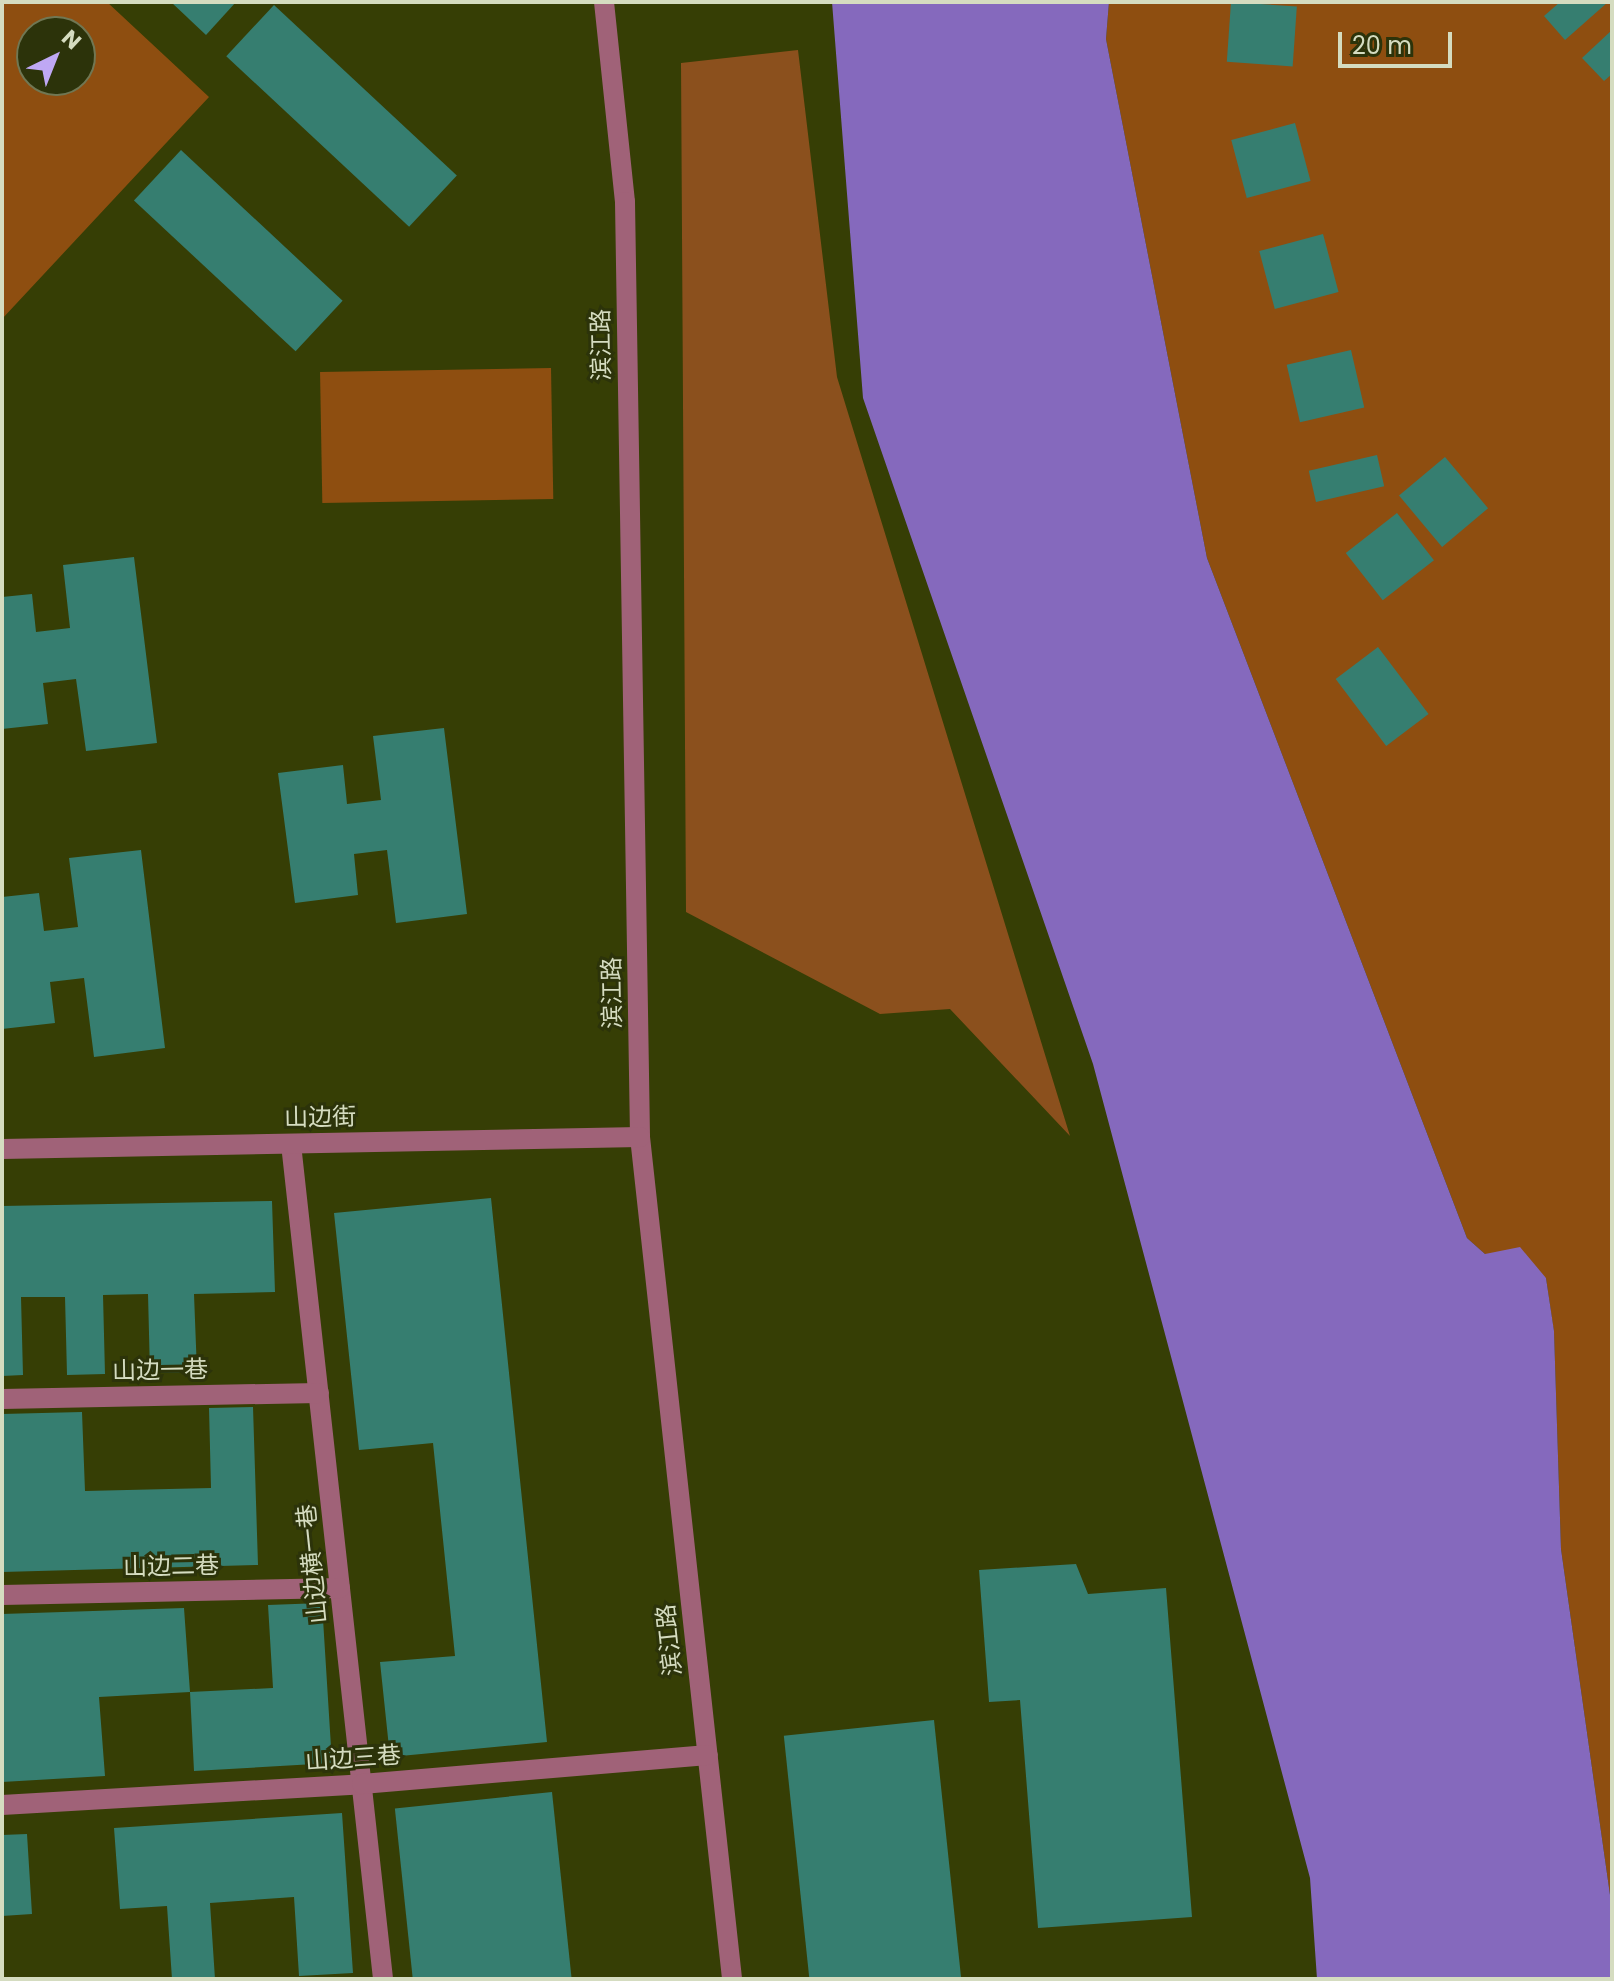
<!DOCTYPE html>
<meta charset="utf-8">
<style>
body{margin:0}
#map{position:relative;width:1614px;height:1981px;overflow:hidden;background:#363e05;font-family:Poppins,"Noto Sans SC",sans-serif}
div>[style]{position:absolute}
.green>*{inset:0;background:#8e4e10;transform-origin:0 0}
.forest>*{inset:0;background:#8b501d}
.water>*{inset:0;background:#8569bd}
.building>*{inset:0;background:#367e70;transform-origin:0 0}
.minor>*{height:20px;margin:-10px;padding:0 10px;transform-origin:10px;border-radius:10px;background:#a06278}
span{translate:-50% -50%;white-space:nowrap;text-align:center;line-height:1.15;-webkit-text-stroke:6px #2c330a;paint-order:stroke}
.street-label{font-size:24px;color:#d5dcc0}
.frame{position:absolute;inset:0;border:4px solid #d5dcc0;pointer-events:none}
.north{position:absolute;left:16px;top:16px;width:80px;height:80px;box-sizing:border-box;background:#2c330a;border:2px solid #707753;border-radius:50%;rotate:43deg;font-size:22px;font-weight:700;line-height:32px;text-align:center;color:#d5dcc0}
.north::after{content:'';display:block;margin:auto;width:28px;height:36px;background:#bfa8f4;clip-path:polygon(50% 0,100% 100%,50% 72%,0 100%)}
.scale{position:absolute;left:1338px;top:32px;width:114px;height:36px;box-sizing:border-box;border:4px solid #d5dcc0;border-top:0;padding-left:10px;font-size:24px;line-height:28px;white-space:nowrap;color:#d5dcc0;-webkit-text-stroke:6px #2c330a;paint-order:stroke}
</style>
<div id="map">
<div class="green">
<div style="clip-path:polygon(evenodd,2px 2px,107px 2px,209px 97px,2px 319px,2px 2px,32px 32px,80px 32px,80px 80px,32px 80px,32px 32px)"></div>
<div style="clip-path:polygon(1109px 2px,1612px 2px,1612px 1909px,1561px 1549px,1554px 1332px,1546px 1278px,1485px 1254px,1467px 1238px,1207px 558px,1106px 39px)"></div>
<div style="left:551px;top:368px;width:131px;height:231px;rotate:89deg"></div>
</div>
<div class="forest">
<div style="clip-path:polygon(798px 50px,837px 377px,1070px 1136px,950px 1009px,880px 1014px,686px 912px,681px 63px)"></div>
</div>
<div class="water">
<div style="clip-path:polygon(832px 2px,1109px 2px,1106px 39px,1207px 558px,1467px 1238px,1485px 1254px,1520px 1247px,1546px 1278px,1554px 1331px,1561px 1549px,1612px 1909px,1612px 1979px,1317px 1979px,1310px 1878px,1093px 1064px,863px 398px)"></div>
</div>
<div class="building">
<div style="clip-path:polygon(171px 2px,236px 2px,206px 35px)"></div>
<div style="left:1231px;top:2px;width:66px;height:60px;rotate:4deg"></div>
<div style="clip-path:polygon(1560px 2px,1608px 2px,1565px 40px,1544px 16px)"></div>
<div style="left:274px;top:5px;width:250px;height:70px;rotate:43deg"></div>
<div style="clip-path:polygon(1612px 30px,1612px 74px,1604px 81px,1582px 58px)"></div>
<div style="left:1295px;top:123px;width:60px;height:66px;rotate:75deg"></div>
<div style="left:181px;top:150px;width:221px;height:69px;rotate:43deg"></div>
<div style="left:1323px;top:234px;width:60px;height:66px;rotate:75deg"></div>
<div style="left:1351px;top:350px;width:59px;height:66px;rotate:77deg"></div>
<div style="left:1377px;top:455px;width:32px;height:70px;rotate:77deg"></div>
<div style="left:1445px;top:457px;width:67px;height:60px;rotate:50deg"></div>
<div style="left:1397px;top:513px;width:60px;height:65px;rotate:52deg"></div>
<div style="clip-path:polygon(134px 557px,157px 743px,86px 751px,76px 679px,43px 683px,48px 724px,2px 729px,2px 597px,32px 594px,36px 632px,70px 628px,63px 565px)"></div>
<div style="left:1378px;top:647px;width:84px;height:53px;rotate:53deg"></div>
<div style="clip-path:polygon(444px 728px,467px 914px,396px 923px,387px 850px,354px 854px,358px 895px,295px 903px,278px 773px,343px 765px,347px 804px,381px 800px,373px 736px)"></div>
<div style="clip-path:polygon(141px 850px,165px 1048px,94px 1057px,84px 978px,50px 982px,55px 1023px,2px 1029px,2px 897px,39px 893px,44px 931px,78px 927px,69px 858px)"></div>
<div style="clip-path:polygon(491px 1198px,547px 1742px,390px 1757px,380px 1662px,455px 1656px,433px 1443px,359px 1450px,334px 1213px)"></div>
<div style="clip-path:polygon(272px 1201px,275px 1292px,194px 1294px,197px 1372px,150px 1373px,148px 1294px,103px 1295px,105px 1374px,67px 1375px,65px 1297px,21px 1297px,23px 1375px,2px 1376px,2px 1206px)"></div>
<div style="clip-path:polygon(253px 1407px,258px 1565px,2px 1572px,2px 1414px,82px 1412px,85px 1491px,211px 1488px,209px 1408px)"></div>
<div style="clip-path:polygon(1076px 1564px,1088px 1594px,1166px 1588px,1192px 1917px,1038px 1928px,1020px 1700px,989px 1702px,979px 1570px)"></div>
<div style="clip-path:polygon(322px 1603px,332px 1763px,194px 1771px,190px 1692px,99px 1697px,105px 1776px,2px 1782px,2px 1614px,184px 1608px,190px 1692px,273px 1688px,268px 1605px)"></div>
<div style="left:934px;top:1720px;width:260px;height:151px;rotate:84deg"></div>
<div style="left:552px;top:1792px;width:188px;height:158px;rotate:84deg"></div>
<div style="clip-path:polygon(342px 1813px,353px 1973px,299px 1976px,294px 1897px,210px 1903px,215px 1979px,172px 1979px,167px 1906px,120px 1909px,114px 1828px)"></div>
<div style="clip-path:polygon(27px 1834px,32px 1914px,2px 1916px,2px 1835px)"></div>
</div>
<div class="minor">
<div style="left:604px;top:2px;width:201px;rotate:84deg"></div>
<div style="left:625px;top:202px;width:935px;rotate:89.08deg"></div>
<div style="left:640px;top:1137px;width:847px;rotate:83.76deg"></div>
<div style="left:291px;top:1144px;width:840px;rotate:83.71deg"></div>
<div style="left:2px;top:1149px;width:638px;rotate:-1.08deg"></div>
<div style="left:2px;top:1399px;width:317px;rotate:-1.1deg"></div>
<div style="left:2px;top:1595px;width:338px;rotate:-1.2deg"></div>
<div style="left:2px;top:1805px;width:361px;rotate:-3.3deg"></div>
<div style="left:362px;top:1784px;width:347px;rotate:-4.8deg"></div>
</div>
<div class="street-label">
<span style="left:601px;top:345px;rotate:-91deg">滨江路</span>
<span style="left:612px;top:993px;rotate:-91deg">滨江路</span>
<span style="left:320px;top:1117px;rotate:-1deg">山边街</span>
<span style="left:160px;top:1370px;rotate:-1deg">山边一巷</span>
<span style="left:312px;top:1564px;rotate:-96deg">山边横一巷</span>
<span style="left:171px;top:1566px;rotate:-1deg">山边二巷</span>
<span style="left:669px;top:1640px;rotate:-96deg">滨江路</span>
<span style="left:353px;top:1758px;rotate:-4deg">山边三巷</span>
</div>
<div class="frame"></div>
<div class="north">N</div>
<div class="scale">20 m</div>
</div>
